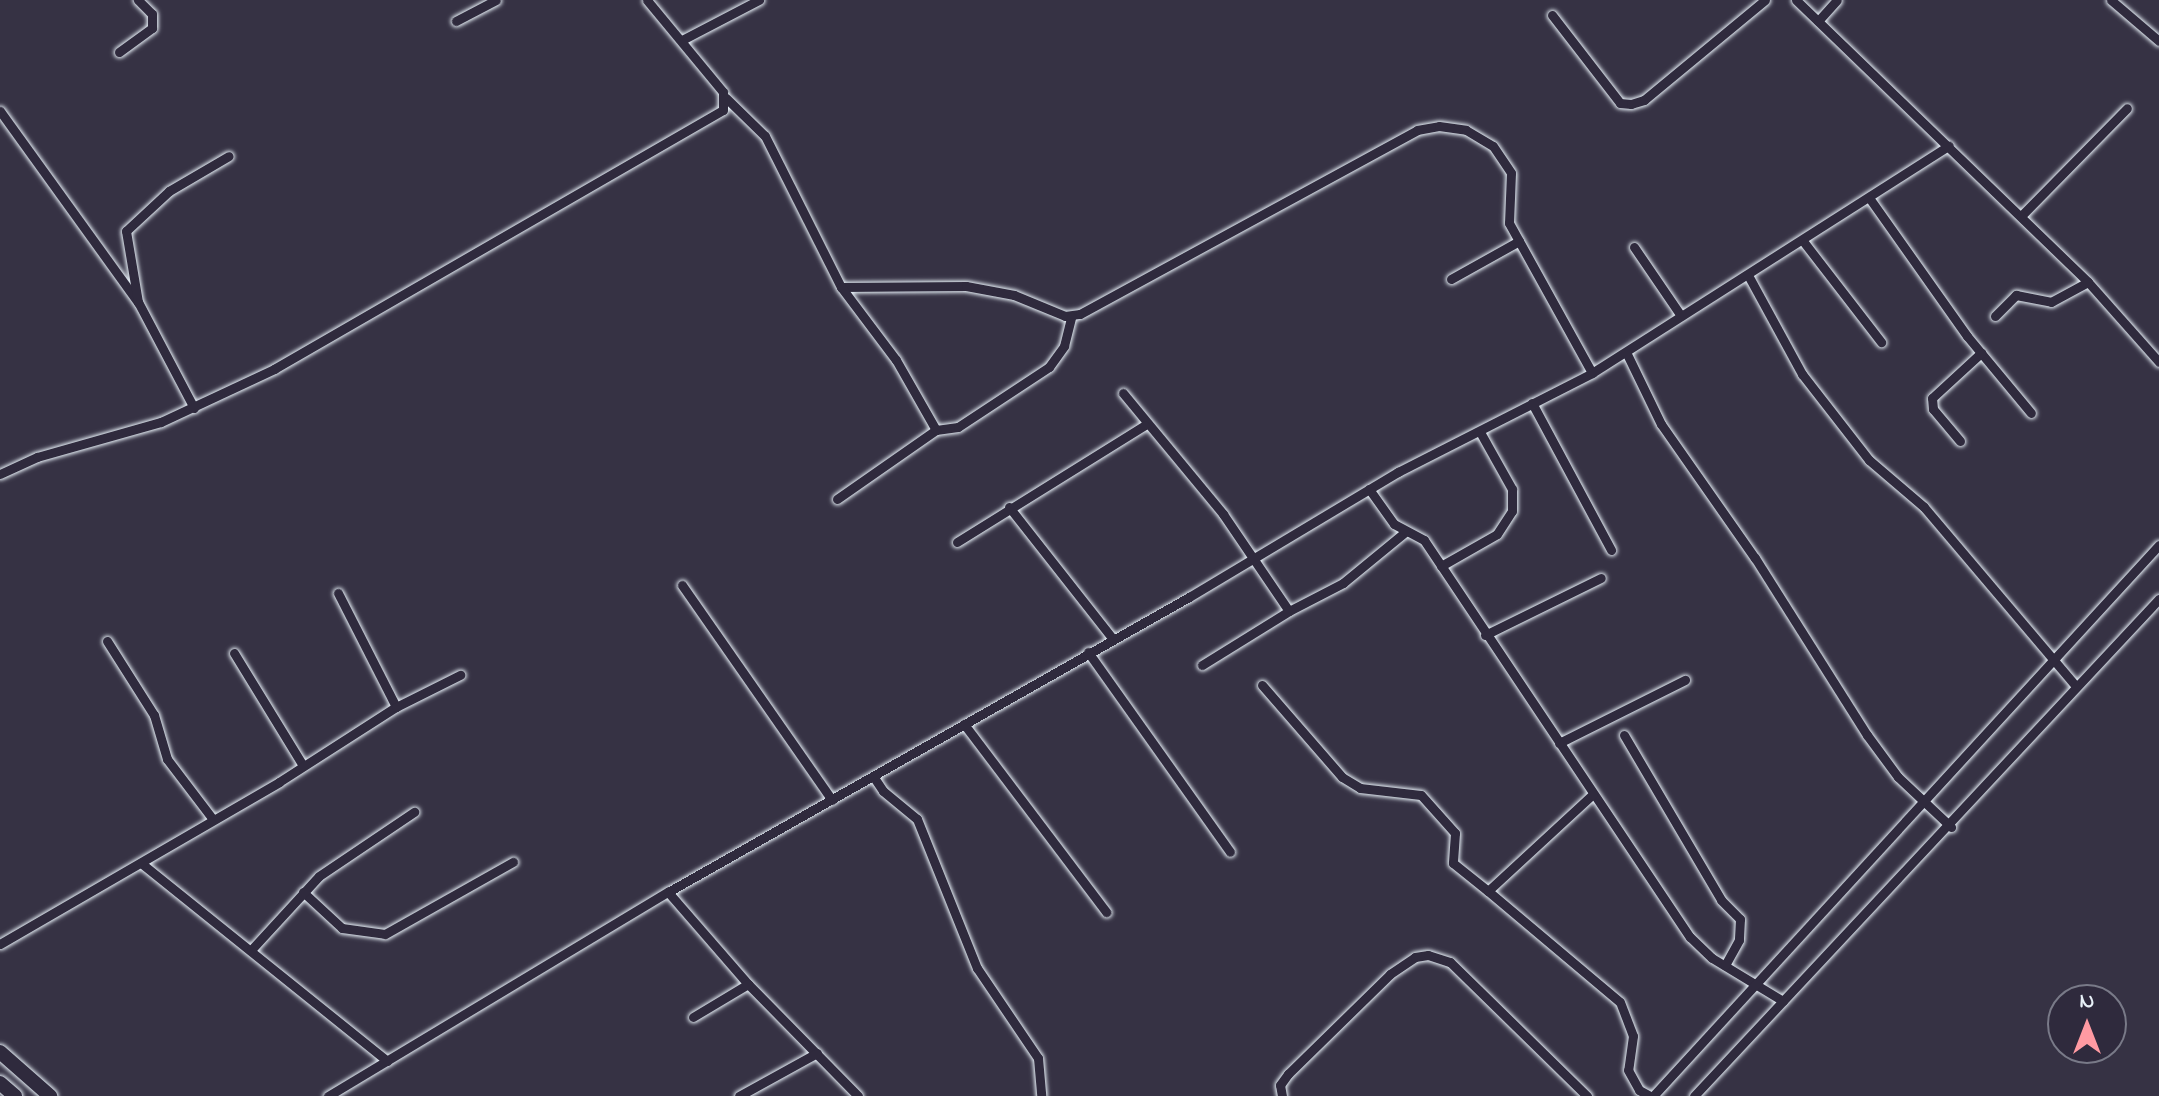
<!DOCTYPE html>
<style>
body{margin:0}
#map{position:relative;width:2159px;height:1096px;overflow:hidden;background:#363244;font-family:"Indie Flower",sans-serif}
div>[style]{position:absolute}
.roads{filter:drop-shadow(0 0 2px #e8f1f8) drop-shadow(0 0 2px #e8f1f8)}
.street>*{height:9px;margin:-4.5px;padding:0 4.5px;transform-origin:4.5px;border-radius:4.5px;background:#2f2a3d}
.primary>*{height:14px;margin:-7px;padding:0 7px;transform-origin:7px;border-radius:7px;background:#2f2a3d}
span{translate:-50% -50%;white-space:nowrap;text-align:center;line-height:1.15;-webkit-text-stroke:8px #2f2a3d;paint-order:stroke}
.north{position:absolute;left:2047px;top:984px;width:80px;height:80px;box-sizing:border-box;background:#2f2a3d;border:2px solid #797a88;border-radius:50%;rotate:0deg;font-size:22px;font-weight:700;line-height:32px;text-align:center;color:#e8f1f8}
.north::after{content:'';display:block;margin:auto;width:28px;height:36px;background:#ff9aa2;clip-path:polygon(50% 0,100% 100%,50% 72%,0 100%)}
</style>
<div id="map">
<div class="roads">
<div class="street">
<div style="left:1796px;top:0;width:406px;rotate:44deg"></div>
<div style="left:2088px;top:282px;width:107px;rotate:48.4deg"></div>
<div style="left:2111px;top:0;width:63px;rotate:40.5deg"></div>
<div style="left:1552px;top:15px;width:111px;rotate:52.3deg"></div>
<div style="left:1620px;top:103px;width:11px;rotate:5deg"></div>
<div style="left:1631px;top:104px;width:14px;rotate:-17deg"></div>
<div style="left:1644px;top:100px;width:157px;rotate:-39.6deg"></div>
<div style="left:456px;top:21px;width:45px;rotate:-27.7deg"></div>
<div style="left:1818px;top:21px;width:28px;rotate:-48deg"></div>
<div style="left:682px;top:40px;width:87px;rotate:-27.5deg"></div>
<div style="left:119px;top:52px;width:41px;rotate:-36deg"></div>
<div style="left:152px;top:28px;width:14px;rotate:-90deg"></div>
<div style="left:152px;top:14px;width:20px;rotate:-135deg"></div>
<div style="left:726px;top:98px;width:54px;rotate:44.3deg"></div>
<div style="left:765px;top:136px;width:169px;rotate:63.3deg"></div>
<div style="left:841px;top:287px;width:125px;rotate:-0.5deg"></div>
<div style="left:966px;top:286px;width:49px;rotate:10.6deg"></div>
<div style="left:1014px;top:295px;width:55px;rotate:22.4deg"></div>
<div style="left:1065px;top:316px;width:15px;rotate:-8deg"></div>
<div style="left:1080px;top:314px;width:384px;rotate:-28.6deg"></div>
<div style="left:1417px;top:130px;width:22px;rotate:-10deg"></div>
<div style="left:1439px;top:126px;width:27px;rotate:8deg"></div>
<div style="left:1466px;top:130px;width:31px;rotate:31deg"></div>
<div style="left:1493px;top:146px;width:32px;rotate:56deg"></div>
<div style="left:1511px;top:173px;width:50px;rotate:92.3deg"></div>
<div style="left:1509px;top:223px;width:171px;rotate:61deg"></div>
<div style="left:0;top:111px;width:236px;rotate:54.2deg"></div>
<div style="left:1870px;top:199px;width:168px;rotate:54.7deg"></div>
<div style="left:1967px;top:336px;width:100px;rotate:50.3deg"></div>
<div style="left:2021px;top:216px;width:151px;rotate:-45.5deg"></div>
<div style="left:1803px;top:241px;width:128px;rotate:52.3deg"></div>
<div style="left:1634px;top:247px;width:83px;rotate:55.7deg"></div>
<div style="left:1748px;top:275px;width:113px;rotate:61.4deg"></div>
<div style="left:1802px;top:374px;width:109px;rotate:52.1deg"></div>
<div style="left:1869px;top:460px;width:72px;rotate:40.5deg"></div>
<div style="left:1924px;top:507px;width:233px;rotate:49.7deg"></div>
<div style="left:1451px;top:279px;width:78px;rotate:-29.2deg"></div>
<div style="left:1995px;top:316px;width:30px;rotate:-45deg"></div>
<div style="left:2016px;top:295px;width:36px;rotate:11deg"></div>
<div style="left:2051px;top:302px;width:42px;rotate:-28.4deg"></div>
<div style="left:1626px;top:352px;width:80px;rotate:64.1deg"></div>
<div style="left:1661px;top:424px;width:164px;rotate:55deg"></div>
<div style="left:1755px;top:558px;width:209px;rotate:57.7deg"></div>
<div style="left:1867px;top:735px;width:52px;rotate:53.6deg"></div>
<div style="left:1898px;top:777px;width:73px;rotate:43.3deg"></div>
<div style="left:1123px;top:393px;width:157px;rotate:50.4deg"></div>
<div style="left:1223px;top:514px;width:117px;rotate:55.8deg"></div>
<div style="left:1289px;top:611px;width:61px;rotate:-27.4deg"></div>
<div style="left:1343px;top:583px;width:80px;rotate:-39.4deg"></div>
<div style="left:1532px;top:403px;width:167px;rotate:61.7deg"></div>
<div style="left:194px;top:408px;width:120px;rotate:-117.8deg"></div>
<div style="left:138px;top:302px;width:72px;rotate:-99.6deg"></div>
<div style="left:126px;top:231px;width:59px;rotate:-42.9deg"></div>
<div style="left:169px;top:191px;width:69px;rotate:-30.3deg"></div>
<div style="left:936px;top:430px;width:22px;rotate:-8deg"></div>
<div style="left:958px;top:427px;width:109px;rotate:-33.4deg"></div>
<div style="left:1049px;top:367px;width:26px;rotate:-54deg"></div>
<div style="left:1064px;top:346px;width:30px;rotate:-76deg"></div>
<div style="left:1960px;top:441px;width:42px;rotate:-130.2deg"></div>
<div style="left:1933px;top:409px;width:11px;rotate:-95deg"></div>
<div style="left:1932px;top:398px;width:67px;rotate:-42.6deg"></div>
<div style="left:0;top:474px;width:41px;rotate:-24.7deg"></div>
<div style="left:37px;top:457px;width:129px;rotate:-15.8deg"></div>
<div style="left:161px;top:422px;width:125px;rotate:-25.1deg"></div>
<div style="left:274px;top:369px;width:518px;rotate:-29.98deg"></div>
<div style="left:723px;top:110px;width:18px;rotate:-90deg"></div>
<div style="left:723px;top:92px;width:119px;rotate:-129.6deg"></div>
<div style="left:1369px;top:489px;width:43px;rotate:54.5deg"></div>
<div style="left:1394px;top:524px;width:34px;rotate:28deg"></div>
<div style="left:1424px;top:540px;width:478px;rotate:56.2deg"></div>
<div style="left:1690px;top:937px;width:30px;rotate:44deg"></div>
<div style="left:1712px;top:958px;width:83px;rotate:31.2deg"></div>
<div style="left:837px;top:499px;width:121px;rotate:-34.9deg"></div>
<div style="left:936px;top:430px;width:81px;rotate:-119.7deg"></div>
<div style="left:896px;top:360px;width:91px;rotate:-127deg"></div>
<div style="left:1009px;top:507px;width:168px;rotate:51.8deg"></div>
<div style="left:957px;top:542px;width:221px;rotate:-31.9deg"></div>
<div style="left:1441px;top:566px;width:64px;rotate:-29.7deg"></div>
<div style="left:1497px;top:534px;width:27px;rotate:-57deg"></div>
<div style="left:1512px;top:511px;width:22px;rotate:-90deg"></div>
<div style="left:1512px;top:489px;width:65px;rotate:-119.3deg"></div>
<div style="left:682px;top:585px;width:262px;rotate:55.1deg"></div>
<div style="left:338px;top:593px;width:128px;rotate:63deg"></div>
<div style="left:1485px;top:635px;width:129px;rotate:-26.2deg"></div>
<div style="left:107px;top:641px;width:88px;rotate:57.6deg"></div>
<div style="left:154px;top:715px;width:46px;rotate:73.5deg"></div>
<div style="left:167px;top:759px;width:74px;rotate:52.7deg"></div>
<div style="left:1088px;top:652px;width:245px;rotate:54.6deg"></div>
<div style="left:234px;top:653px;width:130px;rotate:58.5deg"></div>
<div style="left:1202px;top:665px;width:102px;rotate:-31.8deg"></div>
<div style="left:1262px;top:685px;width:122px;rotate:49deg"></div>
<div style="left:1342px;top:777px;width:21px;rotate:31deg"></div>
<div style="left:1360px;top:788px;width:61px;rotate:6.5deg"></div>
<div style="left:1421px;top:795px;width:51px;rotate:48.2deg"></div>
<div style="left:1455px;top:833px;width:30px;rotate:94deg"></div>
<div style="left:1453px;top:863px;width:45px;rotate:38.7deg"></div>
<div style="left:964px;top:724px;width:236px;rotate:52.9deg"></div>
<div style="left:1624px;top:735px;width:191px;rotate:59.5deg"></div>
<div style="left:1721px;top:900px;width:27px;rotate:45deg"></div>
<div style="left:1740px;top:919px;width:21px;rotate:93deg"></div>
<div style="left:1739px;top:940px;width:29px;rotate:119deg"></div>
<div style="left:1559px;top:743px;width:141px;rotate:-26.6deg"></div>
<div style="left:873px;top:776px;width:18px;rotate:56deg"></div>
<div style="left:883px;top:791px;width:44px;rotate:39.5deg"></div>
<div style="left:917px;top:819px;width:161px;rotate:68.1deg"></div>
<div style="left:977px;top:968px;width:109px;rotate:55.9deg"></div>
<div style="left:1038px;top:1058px;width:38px;rotate:85deg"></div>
<div style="left:1593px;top:794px;width:143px;rotate:137.3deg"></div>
<div style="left:1488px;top:891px;width:172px;rotate:40.1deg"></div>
<div style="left:1620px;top:1002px;width:36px;rotate:69deg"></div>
<div style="left:1633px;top:1036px;width:34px;rotate:98deg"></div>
<div style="left:1628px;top:1070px;width:23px;rotate:61deg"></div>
<div style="left:1639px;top:1090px;width:13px;rotate:29deg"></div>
<div style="left:141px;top:863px;width:316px;rotate:38.8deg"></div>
<div style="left:303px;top:892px;width:53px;rotate:42.7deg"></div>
<div style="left:342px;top:928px;width:43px;rotate:7.9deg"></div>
<div style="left:385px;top:934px;width:147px;rotate:-29.4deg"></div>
<div style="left:668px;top:892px;width:122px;rotate:49deg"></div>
<div style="left:748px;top:984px;width:157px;rotate:45.5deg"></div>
<div style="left:0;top:944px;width:323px;rotate:-30.1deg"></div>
<div style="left:279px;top:782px;width:139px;rotate:-32.7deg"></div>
<div style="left:396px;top:707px;width:72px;rotate:-26.6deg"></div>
<div style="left:251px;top:950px;width:100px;rotate:-47.4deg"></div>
<div style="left:319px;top:876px;width:115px;rotate:-34deg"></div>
<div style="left:693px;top:1017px;width:64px;rotate:-31deg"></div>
<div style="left:328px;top:1096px;width:397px;rotate:-31deg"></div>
<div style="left:668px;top:892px;width:599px;rotate:-29.52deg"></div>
<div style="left:1189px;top:597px;width:244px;rotate:-30.9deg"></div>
<div style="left:1398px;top:472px;width:218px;rotate:-27deg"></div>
<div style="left:1592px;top:373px;width:423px;rotate:-32.5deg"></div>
<div style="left:739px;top:1096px;width:89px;rotate:-28.9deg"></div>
<div style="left:1282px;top:1096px;width:11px;rotate:-100deg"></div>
<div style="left:1280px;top:1085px;width:14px;rotate:-54deg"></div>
<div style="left:1288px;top:1074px;width:143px;rotate:-44.4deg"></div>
<div style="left:1390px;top:974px;width:30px;rotate:-34deg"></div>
<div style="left:1415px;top:957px;width:13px;rotate:-9deg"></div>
<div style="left:1428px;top:955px;width:23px;rotate:18deg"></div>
<div style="left:1450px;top:962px;width:192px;rotate:44.4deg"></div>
<div style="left:1653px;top:1096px;width:748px;rotate:-47.44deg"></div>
<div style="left:1694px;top:1096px;width:681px;rotate:-46.91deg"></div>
</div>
<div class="primary">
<div style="left:0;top:1052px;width:67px;rotate:41.3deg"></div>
<div style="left:0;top:1083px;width:20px;rotate:41deg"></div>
</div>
</div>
<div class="north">N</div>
</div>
